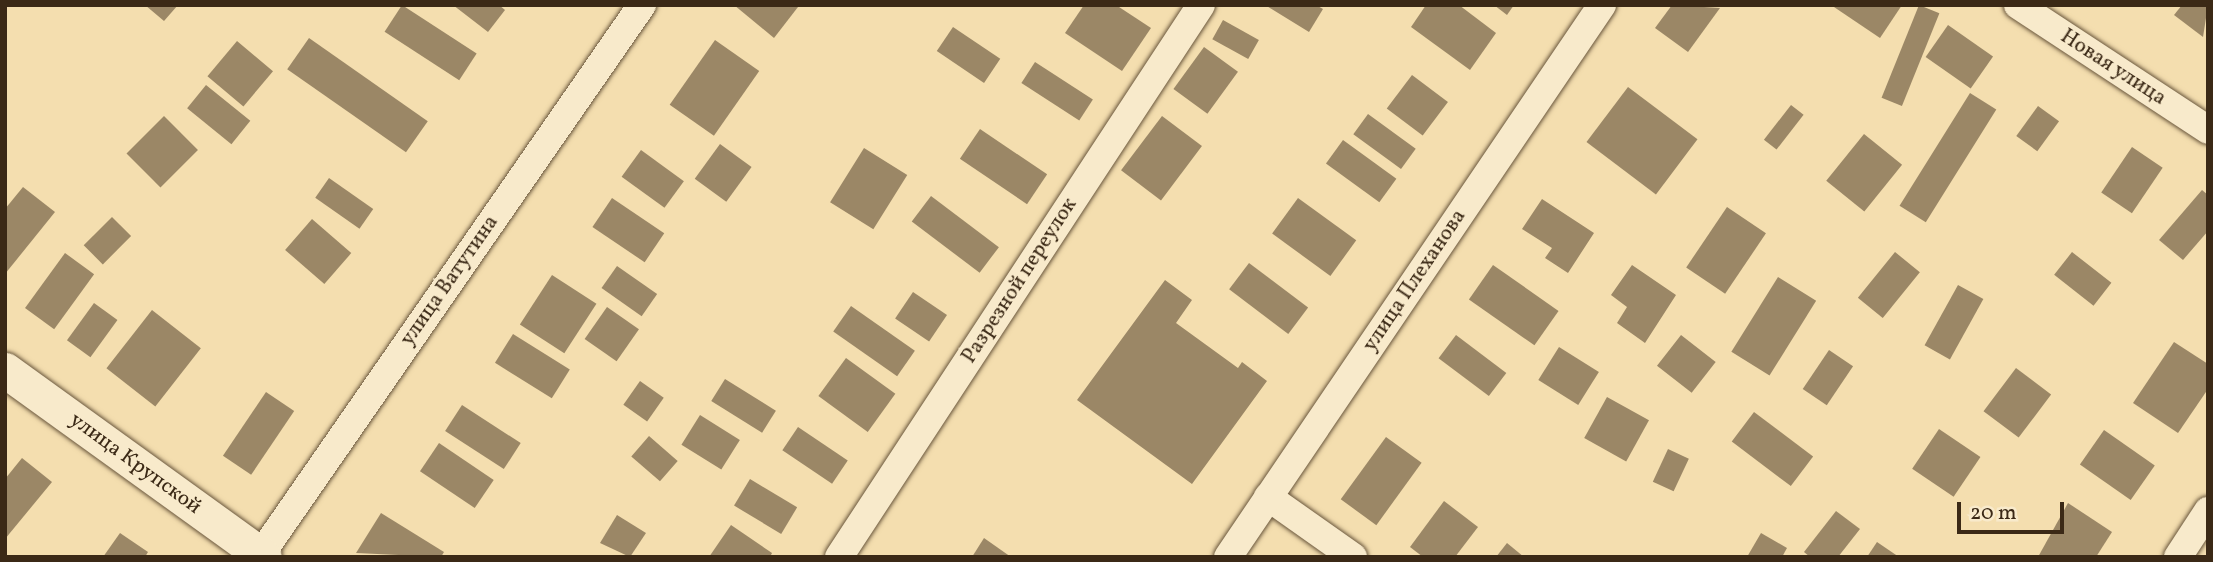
<!DOCTYPE html>
<meta charset="utf-8">
<style>
body{margin:0}
#map{position:relative;width:2213px;height:562px;overflow:hidden;background:#f4deaf;font-family:Vollkorn,serif}
div>[style]{position:absolute}
.building>*{inset:0;background:#9b8766;transform-origin:0 0}
.roads{filter:drop-shadow(0 0 2px #69563c) drop-shadow(0 0 2px #69563c)}
.minor>*{height:28px;margin:-14px;padding:0 14px;transform-origin:14px;border-radius:14px;background:#f8eacb}
.tertiary>*{height:35px;margin:-17.5px;padding:0 17.5px;transform-origin:17.5px;border-radius:17.5px;background:#f8eacb}
span{translate:-50% -50%;white-space:nowrap;text-align:center;line-height:1.15;-webkit-text-stroke:5px #f8eacb;paint-order:stroke}
.street-label{font-size:21px;color:#3b2916}
.frame{position:absolute;inset:0;border:7px solid #3b2916;pointer-events:none}
.scale{position:absolute;left:1957px;top:502px;width:107px;height:32px;box-sizing:border-box;border:4px solid #3b2916;border-top:0;padding-left:9px;font-size:21px;line-height:24px;white-space:nowrap;color:#3b2916;-webkit-text-stroke:5px #f8eacb;paint-order:stroke}
</style>
<div id="map">
<div class="building">
<div style="clip-path:polygon(145px 5px,178px 5px,164px 21px)"></div>
<div style="left:402px;top:5px;width:89px;height:32px;rotate:33deg"></div>
<div style="clip-path:polygon(453px 5px,499px 5px,505px 10px,488px 32px)"></div>
<div style="clip-path:polygon(734px 5px,796px 5px,798px 7px,774px 38px)"></div>
<div style="clip-path:polygon(1084px 5px,1116px 5px,1151px 28px,1122px 71px,1065px 33px)"></div>
<div style="clip-path:polygon(1265px 5px,1316px 5px,1323px 9px,1309px 32px)"></div>
<div style="clip-path:polygon(1426px 5px,1459px 5px,1496px 33px,1470px 70px,1411px 27px)"></div>
<div style="clip-path:polygon(1494px 5px,1514px 5px,1507px 15px)"></div>
<div style="clip-path:polygon(1672px 5px,1720px 8px,1688px 52px,1655px 28px)"></div>
<div style="clip-path:polygon(1831px 5px,1902px 5px,1880px 38px)"></div>
<div style="left:1919px;top:5px;width:22px;height:100px;rotate:22deg"></div>
<div style="clip-path:polygon(2182px 5px,2208px 5px,2203px 37px,2174px 15px)"></div>
<div style="left:1223px;top:20px;width:41px;height:22px;rotate:29deg"></div>
<div style="left:1948px;top:25px;width:55px;height:39px;rotate:35deg"></div>
<div style="left:953px;top:27px;width:57px;height:29px;rotate:34deg"></div>
<div style="left:309px;top:38px;width:145px;height:38px;rotate:35deg"></div>
<div style="left:715px;top:40px;width:54px;height:79px;rotate:35deg"></div>
<div style="left:237px;top:41px;width:47px;height:46px;rotate:40deg"></div>
<div style="left:1204px;top:47px;width:42px;height:52px;rotate:36deg"></div>
<div style="left:1035px;top:62px;width:69px;height:25px;rotate:33deg"></div>
<div style="left:1412px;top:75px;width:45px;height:42px;rotate:37deg"></div>
<div style="left:206px;top:85px;width:57px;height:30px;rotate:39deg"></div>
<div style="left:1628px;top:87px;width:87px;height:69px;rotate:37deg"></div>
<div style="left:1970px;top:93px;width:31px;height:133px;rotate:32deg"></div>
<div style="left:1791px;top:105px;width:16px;height:44px;rotate:38deg"></div>
<div style="left:2038px;top:106px;width:26px;height:37px;rotate:36deg"></div>
<div style="left:1368px;top:114px;width:59px;height:25px;rotate:36deg"></div>
<div style="left:164px;top:116px;width:48px;height:53px;rotate:45deg"></div>
<div style="left:1162px;top:116px;width:50px;height:68px;rotate:37deg"></div>
<div style="left:980px;top:129px;width:81px;height:36px;rotate:34deg"></div>
<div style="left:1864px;top:134px;width:49px;height:60px;rotate:39deg"></div>
<div style="left:1343px;top:140px;width:66px;height:29px;rotate:36deg"></div>
<div style="left:720px;top:144px;width:39px;height:43px;rotate:36deg"></div>
<div style="left:2132px;top:147px;width:37px;height:55px;rotate:34deg"></div>
<div style="left:864px;top:148px;width:51px;height:64px;rotate:32deg"></div>
<div style="left:641px;top:150px;width:53px;height:33px;rotate:36deg"></div>
<div style="left:329px;top:178px;width:54px;height:24px;rotate:35deg"></div>
<div style="clip-path:polygon(23px 187px,55px 212px,5px 274px,5px 209px)"></div>
<div style="clip-path:polygon(2202px 190px,2208px 195px,2208px 231px,2183px 260px,2159px 240px)"></div>
<div style="left:931px;top:196px;width:85px;height:32px;rotate:37deg"></div>
<div style="left:612px;top:198px;width:63px;height:35px;rotate:34deg"></div>
<div style="left:1298px;top:198px;width:72px;height:44px;rotate:36deg"></div>
<div style="clip-path:polygon(1542px 199px,1594px 233px,1568px 273px,1545px 258px,1552px 248px,1522px 229px)"></div>
<div style="left:1727px;top:207px;width:47px;height:73px;rotate:34deg"></div>
<div style="left:112px;top:217px;width:27px;height:40px;rotate:45deg"></div>
<div style="left:312px;top:219px;width:52px;height:41px;rotate:41deg"></div>
<div style="left:1895px;top:252px;width:32px;height:59px;rotate:39deg"></div>
<div style="left:2072px;top:252px;width:50px;height:29px;rotate:38deg"></div>
<div style="left:65px;top:253px;width:36px;height:68px;rotate:36deg"></div>
<div style="left:1249px;top:263px;width:74px;height:33px;rotate:37deg"></div>
<div style="left:1493px;top:265px;width:80px;height:42px;rotate:35deg"></div>
<div style="clip-path:polygon(1632px 265px,1676px 295px,1645px 343px,1617px 323px,1627px 307px,1611px 295px)"></div>
<div style="left:617px;top:266px;width:49px;height:27px;rotate:35deg"></div>
<div style="left:552px;top:275px;width:53px;height:59px;rotate:33deg"></div>
<div style="left:1778px;top:277px;width:45px;height:88px;rotate:32deg"></div>
<div style="clip-path:polygon(1165px 280px,1192px 300px,1176px 323px,1238px 368px,1242px 362px,1267px 381px,1192px 484px,1077px 400px)"></div>
<div style="left:1958px;top:285px;width:29px;height:69px;rotate:29deg"></div>
<div style="left:913px;top:292px;width:41px;height:32px;rotate:34deg"></div>
<div style="left:94px;top:303px;width:29px;height:46px;rotate:36deg"></div>
<div style="left:851px;top:306px;width:78px;height:31px;rotate:35deg"></div>
<div style="left:607px;top:307px;width:39px;height:39px;rotate:35deg"></div>
<div style="left:152px;top:310px;width:62px;height:74px;rotate:38deg"></div>
<div style="left:513px;top:334px;width:67px;height:34px;rotate:32deg"></div>
<div style="left:1456px;top:335px;width:63px;height:29px;rotate:37deg"></div>
<div style="left:1681px;top:335px;width:44px;height:39px;rotate:38deg"></div>
<div style="clip-path:polygon(2174px 342px,2208px 364px,2208px 389px,2178px 433px,2133px 403px)"></div>
<div style="left:1559px;top:347px;width:47px;height:39px;rotate:32deg"></div>
<div style="left:1829px;top:350px;width:29px;height:47px;rotate:34deg"></div>
<div style="left:846px;top:358px;width:61px;height:47px;rotate:36deg"></div>
<div style="left:2016px;top:368px;width:44px;height:54px;rotate:37deg"></div>
<div style="left:725px;top:379px;width:60px;height:26px;rotate:32deg"></div>
<div style="left:640px;top:381px;width:29px;height:29px;rotate:35deg"></div>
<div style="left:266px;top:392px;width:34px;height:77px;rotate:34deg"></div>
<div style="left:1607px;top:397px;width:48px;height:47px;rotate:29deg"></div>
<div style="left:462px;top:405px;width:70px;height:31px;rotate:33deg"></div>
<div style="left:1754px;top:412px;width:74px;height:37px;rotate:37deg"></div>
<div style="left:700px;top:415px;width:47px;height:35px;rotate:32deg"></div>
<div style="left:798px;top:427px;width:60px;height:28px;rotate:34deg"></div>
<div style="left:1939px;top:429px;width:50px;height:48px;rotate:34deg"></div>
<div style="left:2104px;top:430px;width:62px;height:42px;rotate:35deg"></div>
<div style="left:649px;top:436px;width:38px;height:27px;rotate:41deg"></div>
<div style="left:1386px;top:437px;width:44px;height:77px;rotate:36deg"></div>
<div style="left:439px;top:443px;width:66px;height:34px;rotate:34deg"></div>
<div style="left:1668px;top:449px;width:23px;height:36px;rotate:25deg"></div>
<div style="clip-path:polygon(22px 458px,52px 482px,5px 539px,5px 479px)"></div>
<div style="left:750px;top:479px;width:55px;height:31px;rotate:31deg"></div>
<div style="clip-path:polygon(1444px 501px,1478px 527px,1455px 557px,1423px 557px,1410px 547px)"></div>
<div style="clip-path:polygon(2068px 503px,2112px 532px,2096px 557px,2038px 557px)"></div>
<div style="clip-path:polygon(1836px 511px,1860px 529px,1838px 557px,1810px 557px,1804px 552px)"></div>
<div style="clip-path:polygon(381px 513px,444px 552px,441px 557px,356px 553px)"></div>
<div style="clip-path:polygon(617px 515px,646px 533px,630px 557px,600px 543px)"></div>
<div style="clip-path:polygon(731px 525px,772px 553px,770px 557px,709px 557px)"></div>
<div style="clip-path:polygon(120px 533px,148px 552px,145px 557px,103px 557px)"></div>
<div style="clip-path:polygon(1761px 533px,1787px 548px,1782px 557px,1747px 557px)"></div>
<div style="clip-path:polygon(984px 538px,1011px 557px,972px 557px)"></div>
<div style="clip-path:polygon(1877px 542px,1899px 557px,1867px 557px)"></div>
<div style="clip-path:polygon(1507px 543px,1524px 557px,1496px 557px)"></div>
</div>
<div class="roads">
<div class="minor">
<div style="left:2018px;top:5px;width:227px;rotate:33.3deg"></div>
<div style="left:1268px;top:497px;width:104px;rotate:35.2deg"></div>
<div style="left:259px;top:557px;width:672px;rotate:-55.25deg"></div>
<div style="left:839px;top:557px;width:660px;rotate:-56.74deg"></div>
<div style="left:1228px;top:557px;width:667px;rotate:-55.88deg"></div>
<div style="left:2178px;top:557px;width:55px;rotate:-56.9deg"></div>
</div>
<div class="tertiary">
<div style="left:5px;top:370px;width:319px;rotate:35.8deg"></div>
</div>
</div>
<div class="street-label">
<span style="left:2113px;top:68px;rotate:33deg">Новая улица</span>
<span style="left:450px;top:281px;rotate:-55deg">улица Ватутина</span>
<span style="left:1020px;top:281px;rotate:-57deg">Разрезной переулок</span>
<span style="left:1415px;top:281px;rotate:-56deg">улица Плеханова</span>
<span style="left:135px;top:464px;rotate:36deg">улица Крупской</span>
</div>
<div class="frame"></div>
<div class="scale">20 m</div>
</div>
